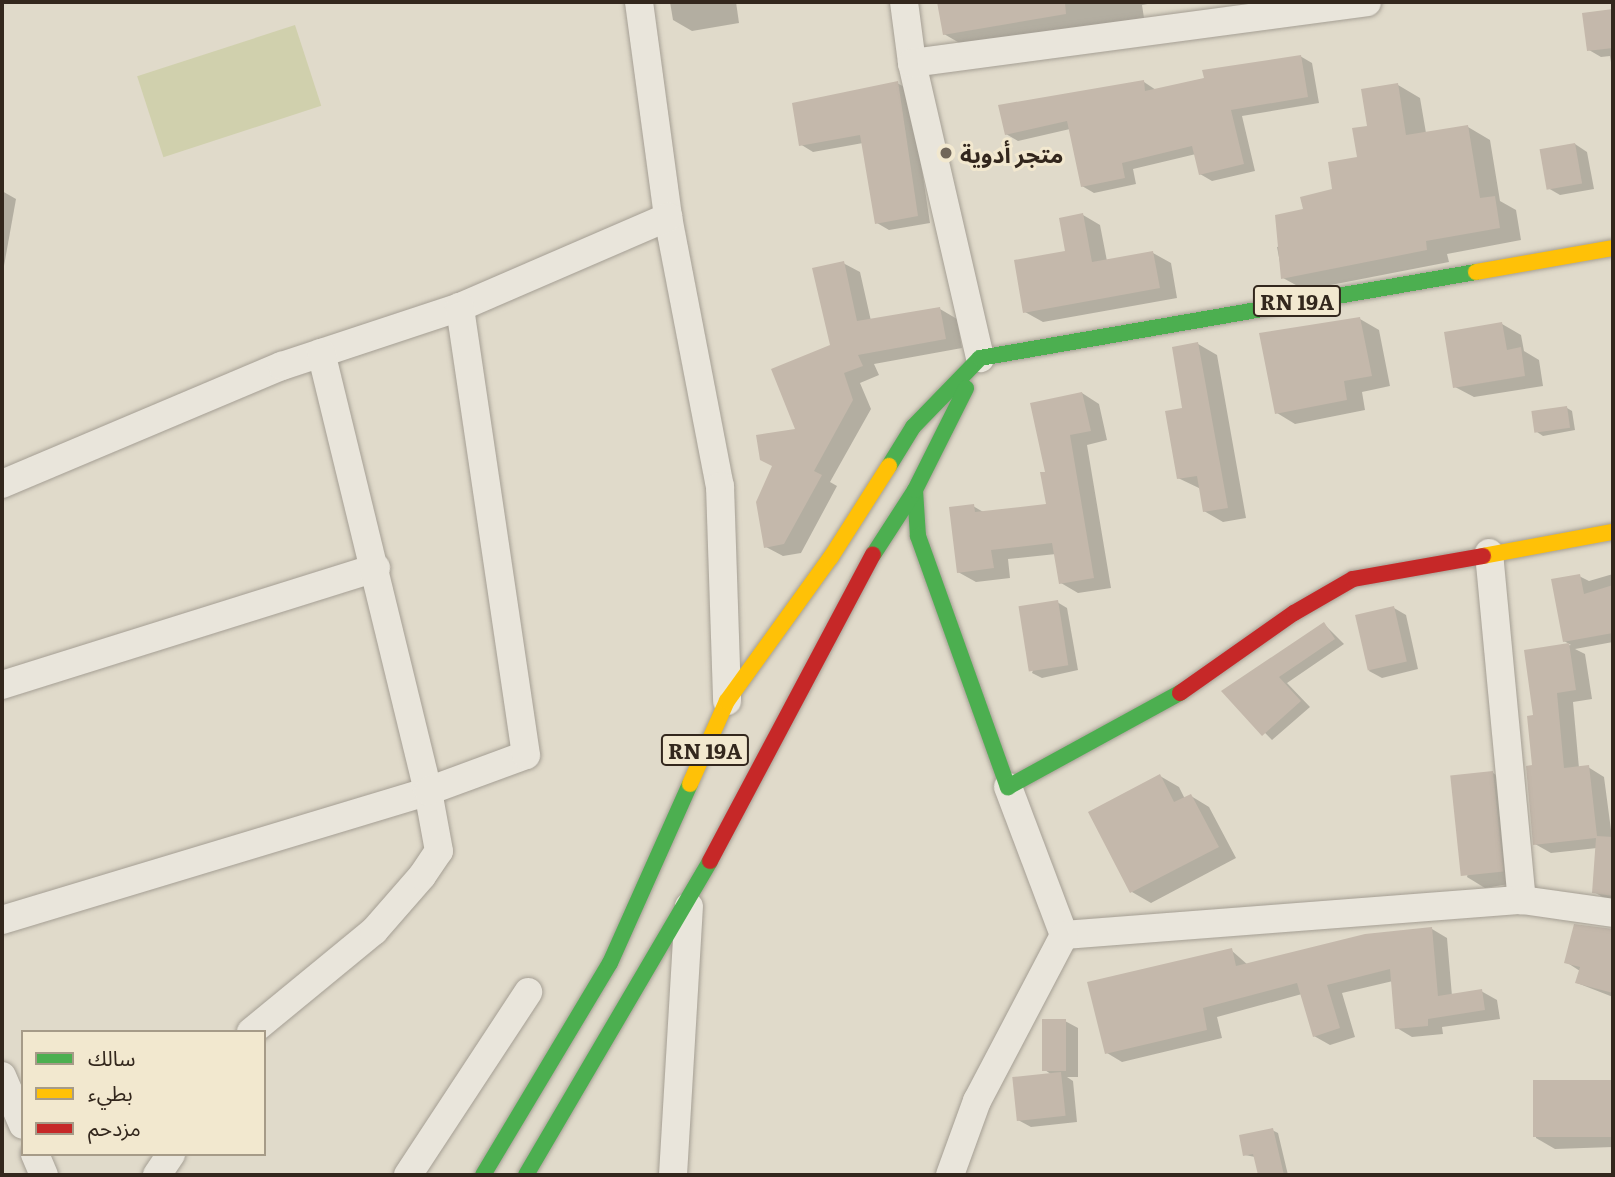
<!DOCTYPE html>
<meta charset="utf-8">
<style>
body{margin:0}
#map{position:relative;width:1615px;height:1177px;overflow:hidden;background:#e0daca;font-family:Literata,"Noto Sans Arabic",serif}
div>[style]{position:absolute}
.green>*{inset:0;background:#d0d0ad;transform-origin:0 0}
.shadow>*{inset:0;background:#0003}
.building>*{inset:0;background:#c4b8ab;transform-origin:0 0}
.roads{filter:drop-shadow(0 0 2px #a59f94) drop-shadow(0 0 2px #a59f94)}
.street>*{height:28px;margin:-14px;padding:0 14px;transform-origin:14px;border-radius:14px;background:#e9e5db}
.fast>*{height:16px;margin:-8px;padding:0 8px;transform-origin:8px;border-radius:8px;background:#4caf50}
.slow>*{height:16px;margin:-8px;padding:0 8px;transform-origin:8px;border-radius:8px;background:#ffc107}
.jam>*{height:16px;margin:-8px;padding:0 8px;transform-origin:8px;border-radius:8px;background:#c62828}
.dots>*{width:19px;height:19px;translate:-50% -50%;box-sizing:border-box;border:4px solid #f2e8cf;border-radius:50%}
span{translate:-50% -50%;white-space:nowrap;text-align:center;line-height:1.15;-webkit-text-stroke:6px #f2e8cf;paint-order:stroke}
.shield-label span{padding:2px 5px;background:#f2e8cf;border:2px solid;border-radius:5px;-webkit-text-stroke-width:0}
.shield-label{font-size:21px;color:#33271d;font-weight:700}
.poi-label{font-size:23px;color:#33271d;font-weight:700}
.left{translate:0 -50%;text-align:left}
.frame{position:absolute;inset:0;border:4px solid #33271d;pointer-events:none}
.legend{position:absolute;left:21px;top:1030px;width:245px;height:126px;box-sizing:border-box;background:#f2e8cf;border:2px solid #a69b88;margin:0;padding:9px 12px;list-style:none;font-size:21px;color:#33271d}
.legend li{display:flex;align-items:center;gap:14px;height:35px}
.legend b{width:35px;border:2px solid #a69b88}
</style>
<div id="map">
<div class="green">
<div style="left:295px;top:25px;width:85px;height:166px;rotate:72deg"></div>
</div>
<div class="shadow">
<div style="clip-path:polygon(670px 2px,736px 2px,739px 23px,692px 31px,673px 20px)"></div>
<div style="clip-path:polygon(939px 2px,1159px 2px,1142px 5px,1144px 18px,963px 45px,944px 34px)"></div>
<div style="clip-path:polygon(1613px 10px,1613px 75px,1610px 56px,1601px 57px,1589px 50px,1584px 15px)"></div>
<div style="clip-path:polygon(1300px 56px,1312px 63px,1319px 103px,1242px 116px,1255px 171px,1212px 181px,1200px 174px,1196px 154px,1133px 169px,1136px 184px,1094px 193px,1082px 186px,1070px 129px,1018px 141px,1006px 134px,1144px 82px,1156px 90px)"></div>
<div style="clip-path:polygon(897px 83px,910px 90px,930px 223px,889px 230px,877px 223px,863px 143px,813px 152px,800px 144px)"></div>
<div style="clip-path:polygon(1398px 85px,1420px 98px,1426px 133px,1468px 127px,1490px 140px,1500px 201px,1516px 210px,1521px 240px,1447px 254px,1449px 262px,1305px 290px,1283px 278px,1277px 247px,1283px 246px,1305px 210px,1334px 191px,1359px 159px,1369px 127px)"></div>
<div style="clip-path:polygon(1575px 144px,1587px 152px,1594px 189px,1560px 195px,1548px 188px)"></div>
<div style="clip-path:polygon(2px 191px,16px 199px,2px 277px)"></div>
<div style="clip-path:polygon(1083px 215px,1100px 225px,1107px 261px,1153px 253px,1171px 263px,1177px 298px,1043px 322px,1025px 312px,1067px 252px)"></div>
<div style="clip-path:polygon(843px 263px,860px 272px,871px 321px,940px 309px,957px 319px,962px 348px,874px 364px,879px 375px,860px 383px,871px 409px,830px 482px,837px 486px,801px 553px,783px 556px,766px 547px,797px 430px,832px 346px)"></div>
<div style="clip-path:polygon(1360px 319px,1379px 330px,1390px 386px,1362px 392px,1365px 410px,1295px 424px,1277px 413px,1261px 334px)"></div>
<div style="clip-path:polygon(1502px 324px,1521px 335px,1524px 351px,1539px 360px,1543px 386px,1474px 397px,1455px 387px)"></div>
<div style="clip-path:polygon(1198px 344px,1217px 355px,1246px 518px,1223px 522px,1204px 511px,1201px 489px,1178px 478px,1184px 410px)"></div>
<div style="clip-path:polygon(1082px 393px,1099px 404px,1107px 440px,1087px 445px,1111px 588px,1078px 593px,1061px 583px,1056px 554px,1008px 559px,1010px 578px,976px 582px,958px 572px,973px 506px,985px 513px,1048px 506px,1047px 473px)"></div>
<div style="clip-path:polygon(1567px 408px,1572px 411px,1575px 430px,1543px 436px,1537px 432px)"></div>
<div style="clip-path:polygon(1613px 574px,1613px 642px,1575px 649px,1585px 654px,1592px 699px,1573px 702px,1579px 768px,1588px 767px,1604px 777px,1613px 845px,1613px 903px,1594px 892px,1597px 848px,1551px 853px,1535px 844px,1535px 717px,1526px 651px,1571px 645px,1564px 641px,1579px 576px,1589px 581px)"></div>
<div style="clip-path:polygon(1057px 602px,1067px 608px,1078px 670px,1042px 678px,1032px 673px)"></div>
<div style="clip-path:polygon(1394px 608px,1406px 615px,1418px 669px,1382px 678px,1369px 671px)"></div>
<div style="clip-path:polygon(1324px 624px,1344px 644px,1287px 683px,1310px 707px,1272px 740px,1224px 691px)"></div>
<div style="clip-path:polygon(1493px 773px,1511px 784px,1521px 882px,1485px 888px,1467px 877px)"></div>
<div style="clip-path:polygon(1160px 776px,1179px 787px,1185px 799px,1191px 796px,1209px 807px,1236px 858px,1151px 903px,1132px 892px)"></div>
<div style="clip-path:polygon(1575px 926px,1613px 934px,1613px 997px,1577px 983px,1580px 971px,1566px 962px)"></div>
<div style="clip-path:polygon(1432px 929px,1447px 938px,1452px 996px,1481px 991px,1497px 1000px,1500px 1019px,1442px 1027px,1443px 1034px,1412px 1037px,1397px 1028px,1393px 981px,1342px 993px,1355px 1037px,1330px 1045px,1314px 1036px,1302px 994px,1217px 1017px,1222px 1038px,1122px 1062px,1107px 1053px,1231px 950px,1248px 965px)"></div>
<div style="clip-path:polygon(1065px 1021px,1078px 1028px,1078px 1077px,1067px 1077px,1073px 1081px,1077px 1122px,1031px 1127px,1018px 1120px,1052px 1075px,1045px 1070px)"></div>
<div style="clip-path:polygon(1613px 1082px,1613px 1147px,1555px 1149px,1536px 1138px,1535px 1084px)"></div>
<div style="clip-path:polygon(1272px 1130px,1278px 1133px,1288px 1175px,1259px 1175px,1255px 1157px,1245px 1155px)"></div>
</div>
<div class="building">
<div style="clip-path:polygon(937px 2px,1065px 2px,1066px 14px,943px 35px)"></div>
<div style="clip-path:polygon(1613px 9px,1613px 48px,1587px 51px,1582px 13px)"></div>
<div style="clip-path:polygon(1301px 55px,1308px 97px,1231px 110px,1244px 164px,1199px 175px,1192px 146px,1122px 163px,1125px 178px,1081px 187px,1067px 121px,1005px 135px,998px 105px,1144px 80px,1145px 91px,1204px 78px,1202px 70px)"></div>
<div style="clip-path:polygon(898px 81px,918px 216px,875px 224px,860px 135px,799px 146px,792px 103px)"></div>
<div style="clip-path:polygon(1398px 83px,1406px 135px,1468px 125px,1480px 198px,1495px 196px,1500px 228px,1426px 241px,1427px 250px,1281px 279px,1275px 215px,1303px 209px,1300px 197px,1332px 189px,1328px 162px,1357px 157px,1352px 128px,1367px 126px,1361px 89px)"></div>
<div style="left:1575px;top:143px;width:41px;height:36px;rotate:80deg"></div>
<div style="clip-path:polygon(1083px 213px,1092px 262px,1153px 251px,1160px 288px,1023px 313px,1014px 260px,1065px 251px,1059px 218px)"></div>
<div style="clip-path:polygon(844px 261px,857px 321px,940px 307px,946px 339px,858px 355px,863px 366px,844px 373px,853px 400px,814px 471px,822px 475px,784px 544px,764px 548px,756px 502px,772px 466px,760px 460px,756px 435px,795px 429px,771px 369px,830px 345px,812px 268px)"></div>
<div style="clip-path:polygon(1360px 317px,1372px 376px,1344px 381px,1347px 400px,1275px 414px,1259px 333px)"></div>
<div style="clip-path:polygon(1502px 322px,1507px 350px,1521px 347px,1525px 376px,1453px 388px,1444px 332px)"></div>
<div style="clip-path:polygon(1198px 342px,1228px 508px,1203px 512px,1197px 476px,1177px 479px,1165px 411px,1182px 408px,1172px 347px)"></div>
<div style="clip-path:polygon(1082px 392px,1091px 431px,1070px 435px,1094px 578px,1059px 584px,1052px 543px,991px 550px,994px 568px,957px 573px,949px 507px,974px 504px,975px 512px,1046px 504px,1040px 472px,1045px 472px,1030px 403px)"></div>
<div style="left:1567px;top:406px;width:22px;height:36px;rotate:82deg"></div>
<div style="clip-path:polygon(1580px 574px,1584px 594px,1613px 585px,1613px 633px,1563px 642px,1551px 579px)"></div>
<div style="left:1058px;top:600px;width:66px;height:40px;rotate:81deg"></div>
<div style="left:1394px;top:606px;width:57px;height:40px;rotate:77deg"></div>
<div style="clip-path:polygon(1324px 622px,1335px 639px,1279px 677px,1301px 701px,1262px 736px,1221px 691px)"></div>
<div style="clip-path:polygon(1569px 643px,1576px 690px,1557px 693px,1564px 768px,1589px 765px,1597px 836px,1613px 837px,1613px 896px,1592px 893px,1596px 838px,1533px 845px,1526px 766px,1532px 765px,1527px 716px,1533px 715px,1524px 650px)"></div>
<div style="left:1493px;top:771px;width:101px;height:43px;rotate:84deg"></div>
<div style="clip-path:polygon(1160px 774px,1174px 802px,1191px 794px,1219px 847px,1130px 893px,1088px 812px)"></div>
<div style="clip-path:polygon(1574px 924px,1613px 929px,1613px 993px,1575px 983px,1580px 967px,1564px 963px)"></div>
<div style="clip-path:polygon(1432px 927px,1438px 996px,1482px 989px,1485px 1010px,1428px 1019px,1428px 1026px,1395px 1029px,1390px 969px,1327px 985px,1340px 1028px,1313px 1037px,1297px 983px,1203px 1008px,1207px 1030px,1105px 1054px,1087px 982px,1232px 948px,1236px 966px,1365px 934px)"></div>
<div style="left:1066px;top:1019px;width:52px;height:24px;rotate:90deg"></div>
<div style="left:1061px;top:1072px;width:44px;height:49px;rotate:84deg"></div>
<div style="left:1613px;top:1080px;width:57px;height:80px;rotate:90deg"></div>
<div style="clip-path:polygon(1273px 1128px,1284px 1175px,1258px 1175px,1253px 1154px,1243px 1156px,1239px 1135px)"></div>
</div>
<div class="roads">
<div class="street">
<div style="left:639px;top:2px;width:217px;rotate:82.3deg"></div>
<div style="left:668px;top:217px;width:274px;rotate:79.1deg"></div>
<div style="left:720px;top:486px;width:215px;rotate:88.1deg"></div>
<div style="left:904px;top:2px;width:62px;rotate:82.5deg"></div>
<div style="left:912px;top:63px;width:303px;rotate:77deg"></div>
<div style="left:912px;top:63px;width:459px;rotate:-7.6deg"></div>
<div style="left:2px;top:484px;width:304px;rotate:-22.9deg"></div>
<div style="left:282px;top:366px;width:188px;rotate:-18.3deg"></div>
<div style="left:460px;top:307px;width:227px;rotate:-23.4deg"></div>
<div style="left:1489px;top:553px;width:349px;rotate:84.6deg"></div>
<div style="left:2px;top:685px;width:392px;rotate:-17.4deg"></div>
<div style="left:1008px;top:787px;width:158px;rotate:69.3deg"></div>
<div style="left:1064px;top:935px;width:459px;rotate:-4.4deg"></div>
<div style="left:1522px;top:900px;width:92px;rotate:8.1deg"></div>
<div style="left:2px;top:920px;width:445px;rotate:-16.8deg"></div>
<div style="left:428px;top:791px;width:451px;rotate:-103.7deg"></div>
<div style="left:251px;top:1032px;width:159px;rotate:-39.4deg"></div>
<div style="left:374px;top:931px;width:73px;rotate:-48.9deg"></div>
<div style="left:422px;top:876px;width:30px;rotate:-56deg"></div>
<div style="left:439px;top:851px;width:61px;rotate:-100.4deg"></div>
<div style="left:428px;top:791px;width:104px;rotate:-20.2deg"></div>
<div style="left:526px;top:755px;width:453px;rotate:-98.4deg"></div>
<div style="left:2px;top:1076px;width:53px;rotate:66.8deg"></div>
<div style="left:35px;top:1154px;width:23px;rotate:67deg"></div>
<div style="left:157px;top:1175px;width:25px;rotate:-56deg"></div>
<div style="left:408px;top:1175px;width:219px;rotate:-56.7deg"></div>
<div style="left:673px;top:1175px;width:269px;rotate:-86.6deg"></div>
<div style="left:950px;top:1175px;width:79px;rotate:-70deg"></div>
<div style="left:977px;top:1101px;width:187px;rotate:-62.3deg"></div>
</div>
<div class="fast">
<div style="left:889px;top:466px;width:46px;rotate:-58.4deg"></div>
<div style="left:913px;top:427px;width:96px;rotate:-45.8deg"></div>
<div style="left:980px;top:358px;width:503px;rotate:-9.84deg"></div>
<div style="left:915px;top:490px;width:46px;rotate:86.3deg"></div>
<div style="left:918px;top:536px;width:267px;rotate:70.3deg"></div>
<div style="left:1008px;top:787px;width:196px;rotate:-28.7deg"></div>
<div style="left:873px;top:555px;width:77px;rotate:-57.1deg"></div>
<div style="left:915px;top:490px;width:114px;rotate:-63.4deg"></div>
<div style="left:483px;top:1175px;width:247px;rotate:-59.1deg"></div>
<div style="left:610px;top:963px;width:196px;rotate:-65.9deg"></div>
<div style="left:526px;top:1175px;width:364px;rotate:-59.6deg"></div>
</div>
<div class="slow">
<div style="left:1476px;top:272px;width:139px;rotate:-9.9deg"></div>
<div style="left:1483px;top:556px;width:132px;rotate:-10.5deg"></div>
<div style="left:690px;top:784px;width:91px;rotate:-66deg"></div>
<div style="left:727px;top:701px;width:178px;rotate:-54.2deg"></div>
<div style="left:831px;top:557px;width:108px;rotate:-57.5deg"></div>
</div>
<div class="jam">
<div style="left:1180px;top:693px;width:139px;rotate:-35.1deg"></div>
<div style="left:1294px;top:613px;width:68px;rotate:-30deg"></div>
<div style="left:1353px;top:579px;width:132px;rotate:-10deg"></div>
<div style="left:710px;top:861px;width:347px;rotate:-62deg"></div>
</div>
</div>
<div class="dots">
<div style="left:946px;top:153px;background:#70665a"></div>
</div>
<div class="shield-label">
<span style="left:1297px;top:301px">RN 19A</span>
<span style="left:705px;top:750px">RN 19A</span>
</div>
<div class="poi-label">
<span class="left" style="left:960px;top:153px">متجر أدوية</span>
</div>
<div class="frame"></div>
<ul class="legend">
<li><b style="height:9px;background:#4caf50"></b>سالك</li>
<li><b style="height:9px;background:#ffc107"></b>بطيء</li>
<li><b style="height:9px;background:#c62828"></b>مزدحم</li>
</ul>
</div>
